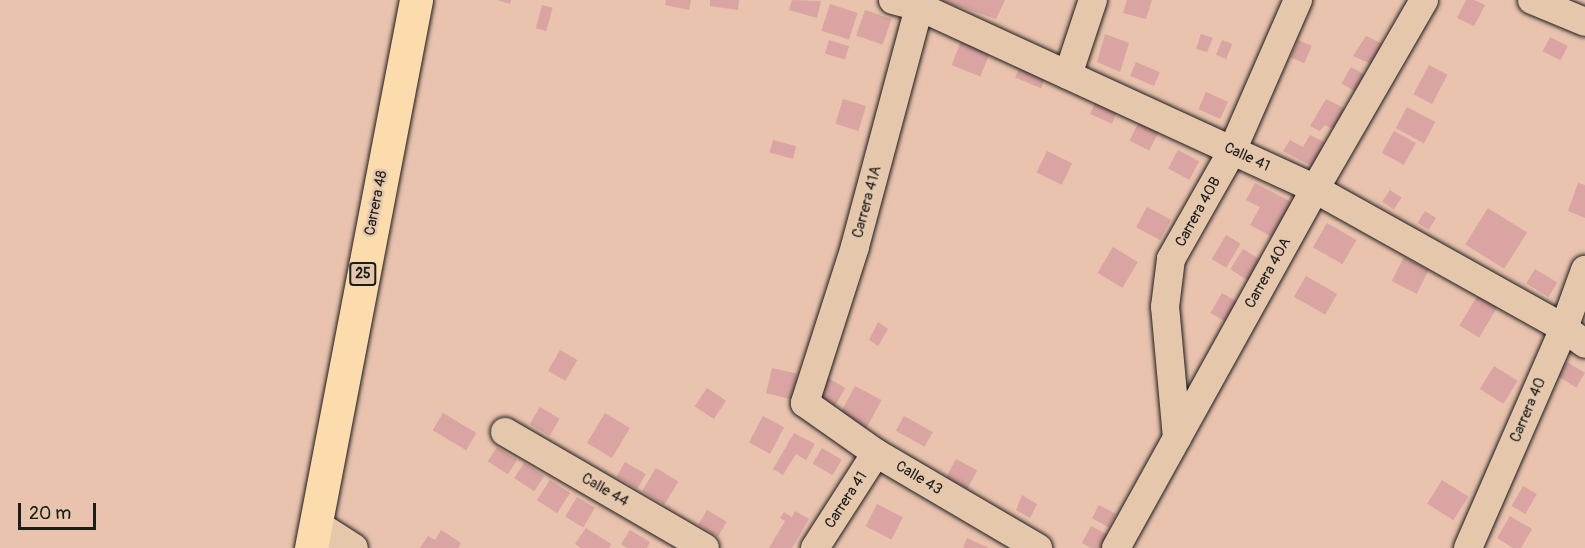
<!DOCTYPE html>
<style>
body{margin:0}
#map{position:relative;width:1585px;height:548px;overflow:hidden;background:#e9c3ae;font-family:Pangolin,sans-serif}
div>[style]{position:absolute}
.building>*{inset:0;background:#d9a4a1;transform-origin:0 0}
.roads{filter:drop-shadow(0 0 2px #1c1c1c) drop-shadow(0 0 2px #1c1c1c)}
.minor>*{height:28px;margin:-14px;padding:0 14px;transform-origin:14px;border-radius:14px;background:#e5c8ac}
.trunk>*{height:33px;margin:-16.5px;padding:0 16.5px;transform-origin:16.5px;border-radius:16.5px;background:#fcdcac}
span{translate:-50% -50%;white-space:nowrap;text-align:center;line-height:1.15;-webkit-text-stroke:5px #e5c8ac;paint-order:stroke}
.shield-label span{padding:2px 4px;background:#e5c8ac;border:2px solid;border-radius:4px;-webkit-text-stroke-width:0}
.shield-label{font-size:14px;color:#1c1c1c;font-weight:700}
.street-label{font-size:15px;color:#1c1c1c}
.scale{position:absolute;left:18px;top:503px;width:78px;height:27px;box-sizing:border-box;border:3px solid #1c1c1c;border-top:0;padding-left:8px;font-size:18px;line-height:21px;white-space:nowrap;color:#1c1c1c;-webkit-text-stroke:4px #e5c8ac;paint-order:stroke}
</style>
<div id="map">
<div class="building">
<div style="clip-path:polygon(497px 0,511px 0,510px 4px)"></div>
<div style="clip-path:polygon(666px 0,691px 0,689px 10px,665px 5px)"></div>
<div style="clip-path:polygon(710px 0,739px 0,738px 10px,710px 6px)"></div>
<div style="clip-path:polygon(792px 0,821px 1px,817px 18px,789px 10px)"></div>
<div style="clip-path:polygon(940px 0,1005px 0,996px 19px)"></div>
<div style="clip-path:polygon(1127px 0,1152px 0,1146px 19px,1123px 13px)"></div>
<div style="clip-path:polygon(1466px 0,1474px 0,1485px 5px,1474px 26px,1457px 18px)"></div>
<div style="left:830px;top:4px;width:29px;height:28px;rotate:18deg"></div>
<div style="left:542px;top:5px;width:11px;height:24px;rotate:15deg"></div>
<div style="left:865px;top:10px;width:28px;height:27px;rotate:19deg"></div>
<div style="clip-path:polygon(1105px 34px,1129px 43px,1120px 72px,1097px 62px)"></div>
<div style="clip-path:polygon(1201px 34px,1213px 38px,1207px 52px,1196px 49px)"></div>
<div style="clip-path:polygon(1366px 36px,1391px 48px,1378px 67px,1353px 56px)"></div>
<div style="left:1550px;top:37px;width:20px;height:16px;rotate:27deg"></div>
<div style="left:962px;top:39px;width:31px;height:28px;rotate:22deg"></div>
<div style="left:829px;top:40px;width:21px;height:14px;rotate:17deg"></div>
<div style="left:1222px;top:40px;width:11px;height:16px;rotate:22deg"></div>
<div style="left:1298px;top:40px;width:15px;height:19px;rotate:23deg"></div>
<div style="left:1023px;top:59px;width:28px;height:20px;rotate:23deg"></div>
<div style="left:1136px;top:62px;width:26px;height:15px;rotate:23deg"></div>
<div style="left:1429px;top:65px;width:21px;height:33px;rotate:28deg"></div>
<div style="left:1351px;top:67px;width:24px;height:19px;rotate:30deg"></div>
<div style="left:1206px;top:92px;width:24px;height:19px;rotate:24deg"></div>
<div style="left:1099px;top:94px;width:24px;height:22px;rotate:24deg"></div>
<div style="left:843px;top:99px;width:24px;height:26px;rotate:17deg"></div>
<div style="clip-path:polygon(1326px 99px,1356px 114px,1344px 135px,1325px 125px,1320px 131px,1310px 126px)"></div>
<div style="left:1407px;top:107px;width:32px;height:24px;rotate:28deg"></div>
<div style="left:1140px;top:120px;width:22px;height:23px;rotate:27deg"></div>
<div style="left:1394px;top:131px;width:25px;height:25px;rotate:29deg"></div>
<div style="clip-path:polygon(1310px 135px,1334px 147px,1319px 170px,1283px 151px,1290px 140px,1303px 147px)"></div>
<div style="left:773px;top:140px;width:24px;height:13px;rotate:15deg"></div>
<div style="left:1178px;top:150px;width:24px;height:21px;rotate:28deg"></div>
<div style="left:1047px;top:151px;width:28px;height:24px;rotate:26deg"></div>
<div style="clip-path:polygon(1255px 183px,1293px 203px,1274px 238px,1250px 225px,1260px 207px,1246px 200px)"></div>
<div style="clip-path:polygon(1578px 183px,1585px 185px,1585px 218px,1568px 211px)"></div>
<div style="left:1390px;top:190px;width:14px;height:14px;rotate:34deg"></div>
<div style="left:1147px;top:207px;width:27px;height:23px;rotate:28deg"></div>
<div style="left:1488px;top:208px;width:46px;height:43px;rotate:32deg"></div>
<div style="left:1425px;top:211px;width:13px;height:14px;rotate:32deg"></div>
<div style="left:1327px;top:223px;width:34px;height:28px;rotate:30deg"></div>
<div style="left:1226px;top:235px;width:17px;height:28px;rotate:31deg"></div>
<div style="left:1113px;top:247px;width:29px;height:30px;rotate:31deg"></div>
<div style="left:1243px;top:249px;width:22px;height:24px;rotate:32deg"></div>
<div style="left:1404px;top:257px;width:28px;height:27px;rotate:27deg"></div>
<div style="left:1535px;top:269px;width:26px;height:17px;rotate:31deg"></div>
<div style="left:1306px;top:276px;width:36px;height:24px;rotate:30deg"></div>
<div style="left:1222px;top:293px;width:20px;height:23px;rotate:30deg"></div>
<div style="left:1479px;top:293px;width:23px;height:38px;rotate:31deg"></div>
<div style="clip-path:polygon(878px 322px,888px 329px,878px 346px,869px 340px)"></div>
<div style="left:560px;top:350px;width:20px;height:24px;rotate:30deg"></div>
<div style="left:1567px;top:362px;width:21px;height:17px;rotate:31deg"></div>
<div style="left:1494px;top:366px;width:28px;height:27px;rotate:32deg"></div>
<div style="left:772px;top:368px;width:26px;height:26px;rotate:13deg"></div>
<div style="left:828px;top:378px;width:20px;height:28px;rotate:30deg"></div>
<div style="left:855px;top:386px;width:30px;height:34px;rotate:28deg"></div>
<div style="left:707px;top:388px;width:23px;height:22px;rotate:34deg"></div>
<div style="left:540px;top:407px;width:23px;height:20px;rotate:31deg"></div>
<div style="left:443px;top:413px;width:39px;height:20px;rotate:31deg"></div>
<div style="left:605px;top:413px;width:29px;height:35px;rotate:31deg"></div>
<div style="left:763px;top:416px;width:24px;height:30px;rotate:28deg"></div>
<div style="left:904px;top:416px;width:33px;height:17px;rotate:29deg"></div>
<div style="clip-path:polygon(794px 433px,815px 444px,806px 460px,796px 454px,783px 475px,773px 469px)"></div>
<div style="left:497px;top:447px;width:24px;height:17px;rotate:33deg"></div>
<div style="left:822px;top:448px;width:23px;height:18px;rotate:31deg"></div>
<div style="left:956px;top:459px;width:24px;height:21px;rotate:28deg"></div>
<div style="left:625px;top:462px;width:24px;height:17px;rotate:30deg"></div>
<div style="left:524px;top:463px;width:24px;height:18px;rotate:33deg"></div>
<div style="left:656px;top:468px;width:26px;height:27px;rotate:31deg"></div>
<div style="left:550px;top:480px;width:24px;height:24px;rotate:33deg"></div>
<div style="left:1442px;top:480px;width:31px;height:28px;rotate:32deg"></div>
<div style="left:1523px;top:486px;width:16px;height:23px;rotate:30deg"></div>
<div style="clip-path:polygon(1022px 495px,1037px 504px,1030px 518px,1016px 510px)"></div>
<div style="left:577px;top:497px;width:21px;height:23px;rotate:31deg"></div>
<div style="left:877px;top:504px;width:29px;height:25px;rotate:27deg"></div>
<div style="left:1099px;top:505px;width:19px;height:15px;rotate:28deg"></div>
<div style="left:707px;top:510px;width:23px;height:17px;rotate:31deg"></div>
<div style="clip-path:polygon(795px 511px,809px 519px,792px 548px,769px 548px,785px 521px,780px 518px,784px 512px,792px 517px)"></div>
<div style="clip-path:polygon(1510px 516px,1532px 529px,1521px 548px,1513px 548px,1497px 538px)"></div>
<div style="clip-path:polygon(1091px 526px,1112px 537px,1106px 548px,1091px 548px,1082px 543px)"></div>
<div style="clip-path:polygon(586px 528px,611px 544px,609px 548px,581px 548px,575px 544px)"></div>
<div style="clip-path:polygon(441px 530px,461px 543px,458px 548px,420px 548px,428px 536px,435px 540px)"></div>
<div style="clip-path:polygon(630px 530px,650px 542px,647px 548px,627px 548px,621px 544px)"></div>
<div style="clip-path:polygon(967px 538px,989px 548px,963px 548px)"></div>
</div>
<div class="roads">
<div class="minor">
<div style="left:893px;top:0;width:28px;rotate:15deg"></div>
<div style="left:920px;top:7px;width:435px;rotate:24.7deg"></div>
<div style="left:1315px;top:189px;width:285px;rotate:29.2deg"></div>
<div style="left:1564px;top:328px;width:26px;rotate:37deg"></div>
<div style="left:921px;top:0;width:256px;rotate:105deg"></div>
<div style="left:855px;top:247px;width:164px;rotate:107.8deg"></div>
<div style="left:805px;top:403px;width:87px;rotate:35.2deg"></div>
<div style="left:876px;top:453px;width:188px;rotate:30.4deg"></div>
<div style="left:1532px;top:0;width:57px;rotate:22.5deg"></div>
<div style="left:1068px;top:75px;width:79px;rotate:-71.6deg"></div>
<div style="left:505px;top:432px;width:231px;rotate:30.1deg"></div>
<div style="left:1177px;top:438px;width:132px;rotate:-95.2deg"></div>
<div style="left:1165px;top:307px;width:48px;rotate:-82.9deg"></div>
<div style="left:1171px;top:259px;width:124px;rotate:-60.5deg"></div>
<div style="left:1232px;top:151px;width:165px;rotate:-66.4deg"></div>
<div style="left:315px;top:523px;width:46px;rotate:32.7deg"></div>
<div style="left:815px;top:548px;width:113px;rotate:-57.3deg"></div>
<div style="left:1116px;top:548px;width:410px;rotate:-61deg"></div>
<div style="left:1315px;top:189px;width:218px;rotate:-60deg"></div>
<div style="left:1468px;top:548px;width:240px;rotate:-66.4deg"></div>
<div style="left:1564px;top:328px;width:62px;rotate:-70.1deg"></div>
</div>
<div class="trunk">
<div style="left:311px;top:548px;width:558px;rotate:-79.15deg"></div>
</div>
</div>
<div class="shield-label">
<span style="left:363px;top:274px">25</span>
</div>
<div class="street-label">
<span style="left:1247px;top:157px;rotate:25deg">Calle 41</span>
<span style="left:867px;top:202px;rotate:-75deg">Carrera 41A</span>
<span style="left:376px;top:203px;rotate:-79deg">Carrera 48</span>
<span style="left:1198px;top:212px;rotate:-61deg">Carrera 40B</span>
<span style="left:1268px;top:273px;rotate:-61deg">Carrera 40A</span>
<span style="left:1528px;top:410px;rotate:-67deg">Carrera 40</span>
<span style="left:919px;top:478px;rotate:31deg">Calle 43</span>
<span style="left:605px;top:490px;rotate:30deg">Calle 44</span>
<span style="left:846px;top:500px;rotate:-57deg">Carrera 41</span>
</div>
<div class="scale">20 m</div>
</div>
